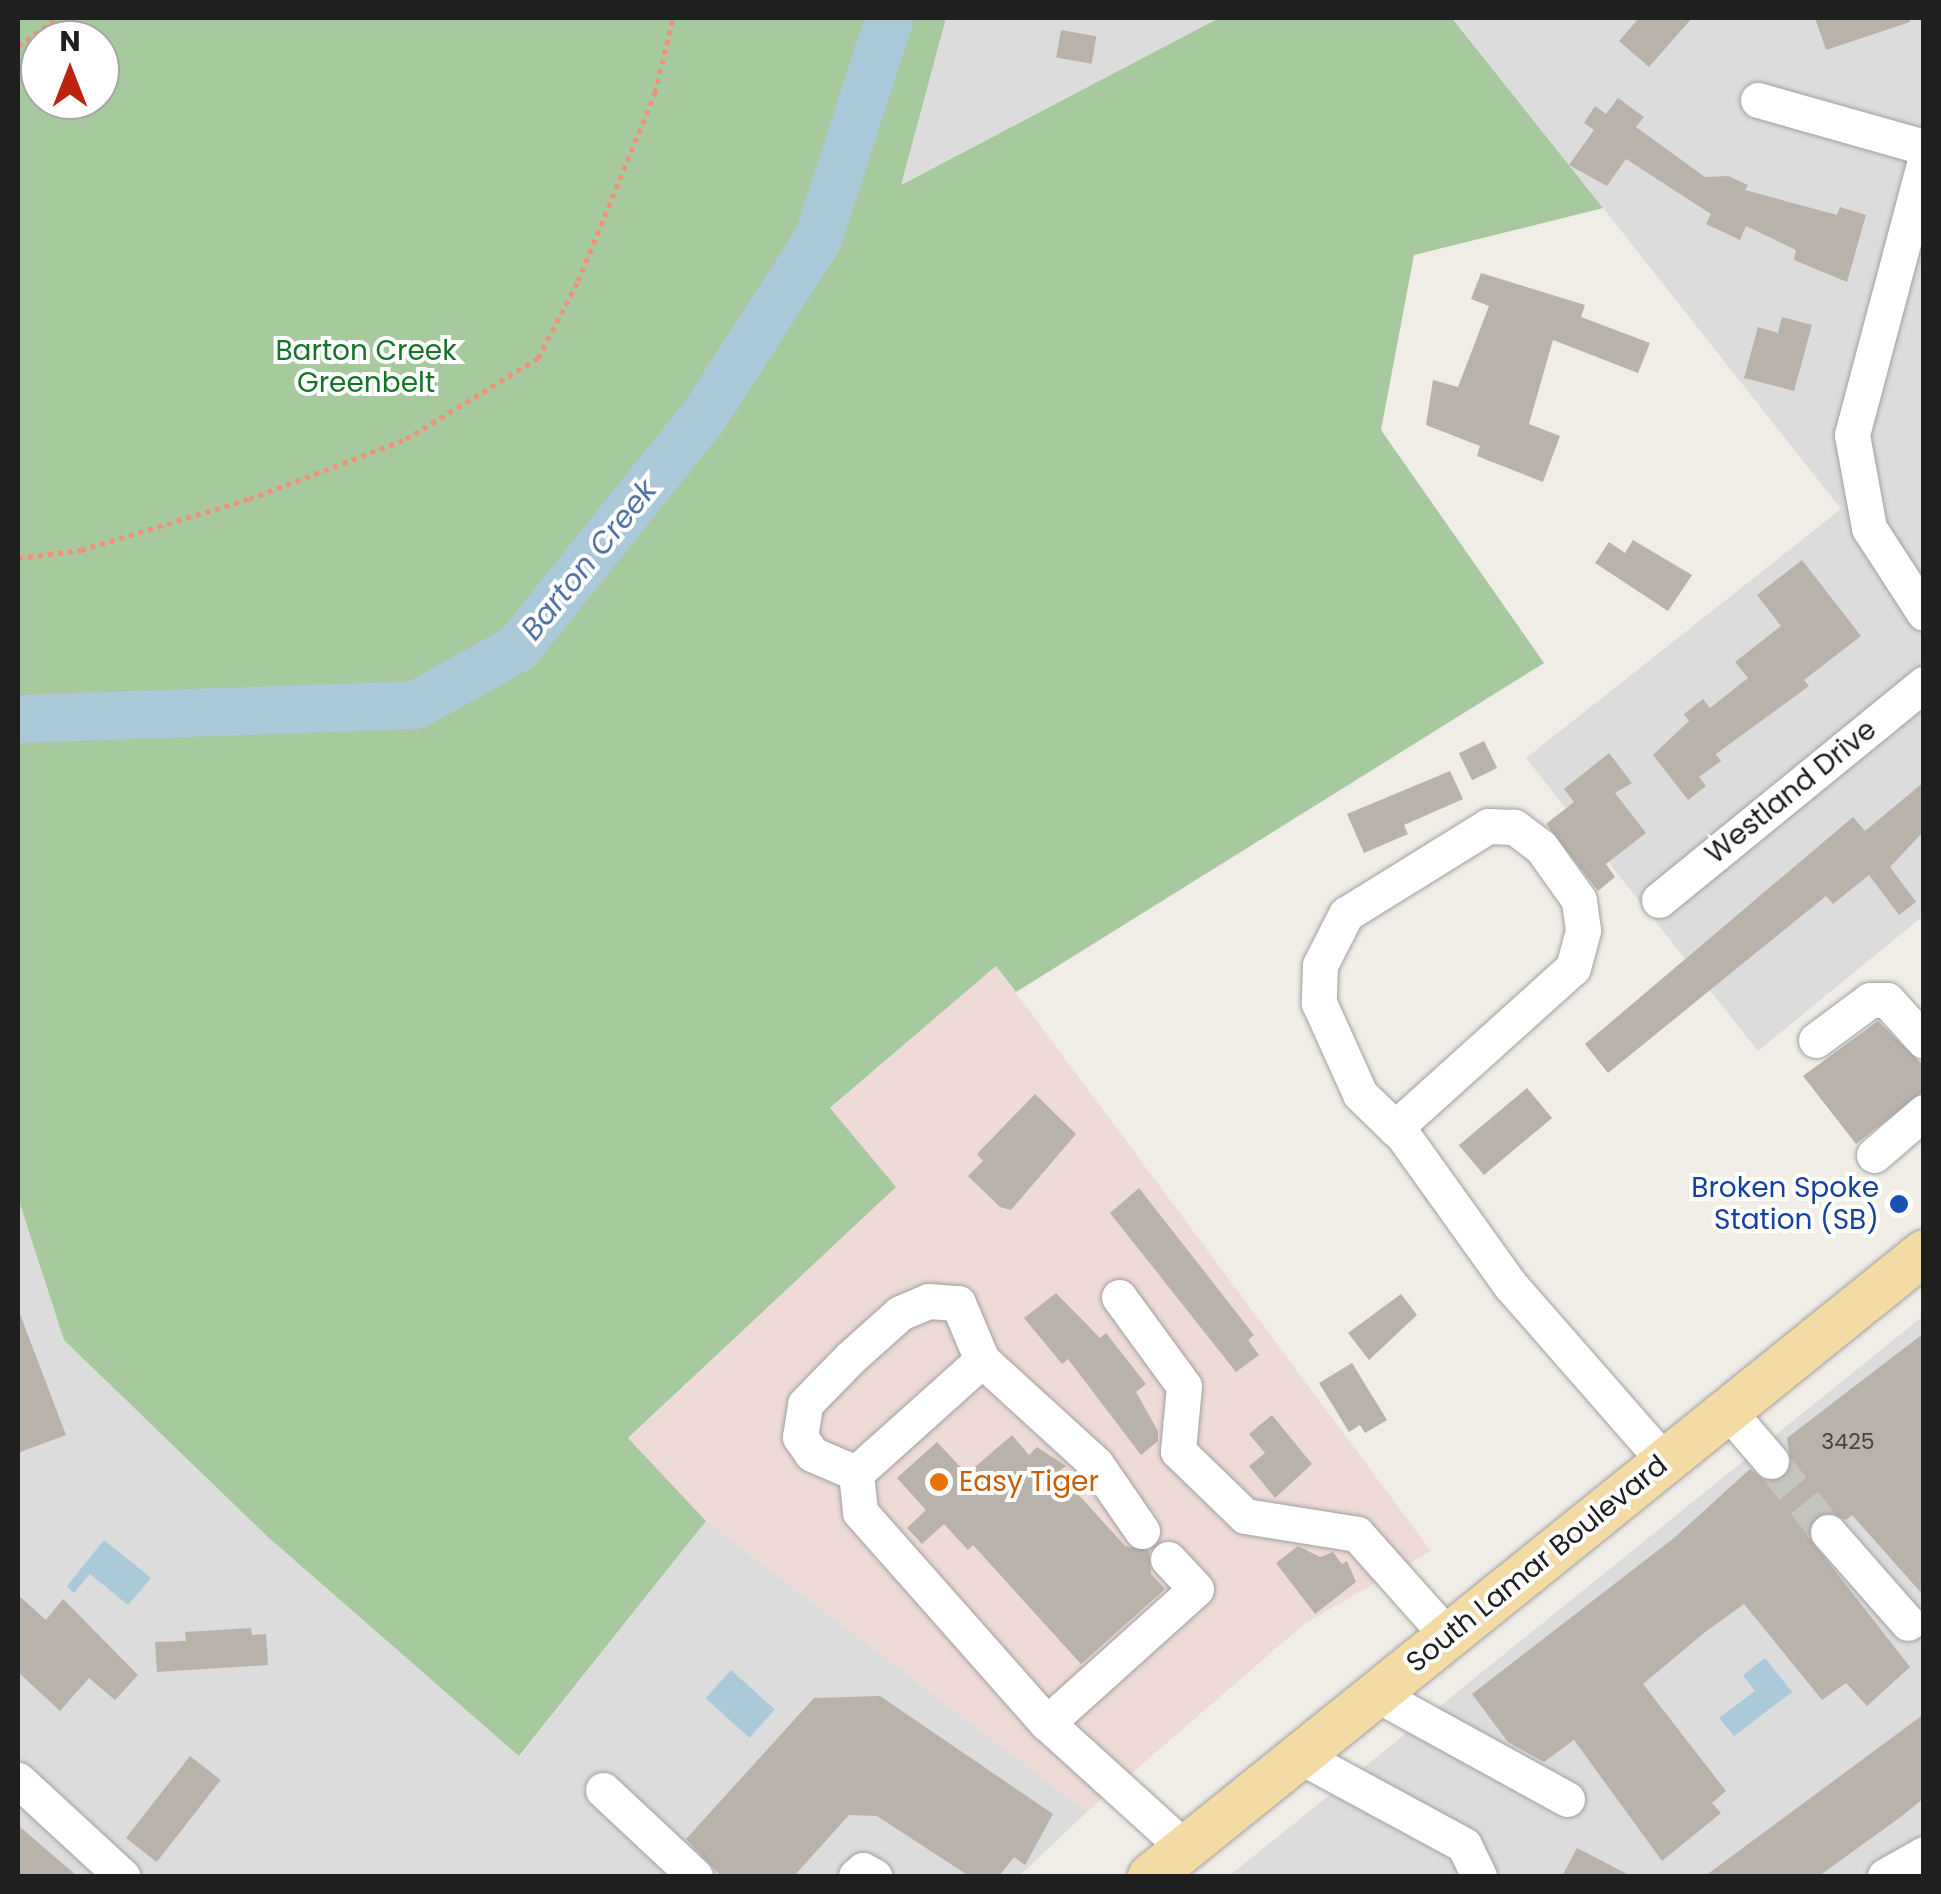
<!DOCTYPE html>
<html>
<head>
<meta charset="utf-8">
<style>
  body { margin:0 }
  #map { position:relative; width:1941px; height:1894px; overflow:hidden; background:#efede6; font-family:Poppins,sans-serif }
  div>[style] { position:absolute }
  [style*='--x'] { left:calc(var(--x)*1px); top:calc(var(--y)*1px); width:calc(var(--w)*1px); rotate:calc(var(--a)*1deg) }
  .residential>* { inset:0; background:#dcdcdc }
  .commercial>* { inset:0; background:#eedad6 }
  .forest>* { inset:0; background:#a6ca9e }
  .water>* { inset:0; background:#aac9d9; transform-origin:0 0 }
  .river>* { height:48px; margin:-24px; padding:0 24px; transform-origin:24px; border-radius:24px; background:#aac9d9 }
  .building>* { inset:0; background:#b8b2ab; transform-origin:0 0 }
  .minor-tunnel>* { height:35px; margin-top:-17.5px; transform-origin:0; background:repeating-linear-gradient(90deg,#c5c4be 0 35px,transparent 0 53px) }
  .path>* { height:5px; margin-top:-2.5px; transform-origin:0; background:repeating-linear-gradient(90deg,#ee9177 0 5px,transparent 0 10px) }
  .roads { filter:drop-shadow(0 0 2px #a0a0a0) drop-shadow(0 0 2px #a0a0a0) }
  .minor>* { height:35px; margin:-17.5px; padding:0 17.5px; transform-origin:17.5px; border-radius:17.5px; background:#fff }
  .major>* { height:45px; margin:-22.5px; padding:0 22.5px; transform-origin:22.5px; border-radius:22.5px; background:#f4dba5 }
  .dots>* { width:28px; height:28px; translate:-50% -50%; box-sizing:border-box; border:5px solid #fff; border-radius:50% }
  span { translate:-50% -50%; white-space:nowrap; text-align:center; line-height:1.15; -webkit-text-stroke:8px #fff; paint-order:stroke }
  .number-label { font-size:22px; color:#454442 }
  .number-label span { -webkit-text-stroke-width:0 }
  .park-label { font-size:28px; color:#157427 }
  .street-label { font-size:28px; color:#1f1f1f }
  .transit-label { font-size:28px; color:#164399 }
  .right { translate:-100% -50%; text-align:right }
  .food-label { font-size:28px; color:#c56008 }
  .left { translate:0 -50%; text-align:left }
  .water-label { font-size:30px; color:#5373a6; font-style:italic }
  .frame { position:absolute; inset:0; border:20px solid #1f1f1f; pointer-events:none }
  .north { position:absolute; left:20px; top:20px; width:100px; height:100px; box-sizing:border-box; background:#fff; border:2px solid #a5a5a5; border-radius:50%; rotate:0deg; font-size:28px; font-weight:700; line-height:40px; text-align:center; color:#1f1f1f }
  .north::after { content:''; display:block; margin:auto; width:35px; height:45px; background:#bc2411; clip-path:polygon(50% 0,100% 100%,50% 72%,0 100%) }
</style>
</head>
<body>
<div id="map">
  <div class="residential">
    <div style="clip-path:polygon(946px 18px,1219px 18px,900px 185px)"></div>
    <div style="clip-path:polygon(1453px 18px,1923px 18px,1923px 916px,1758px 1051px,1526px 758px,1841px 509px)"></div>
    <div style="clip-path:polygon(18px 1198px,64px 1340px,520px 1756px,706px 1521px,1087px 1812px,1019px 1876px,18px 1876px)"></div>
    <div style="clip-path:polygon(1923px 1316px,1923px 1876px,1229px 1876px,1409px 1731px)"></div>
  </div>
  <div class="commercial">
    <div style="clip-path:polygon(996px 966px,1431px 1551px,1304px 1624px,1087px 1812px,706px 1521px,628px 1439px,895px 1187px,830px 1109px)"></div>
  </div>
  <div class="forest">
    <div style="clip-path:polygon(evenodd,18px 18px,946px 18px,901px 185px,1219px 18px,1452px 18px,1603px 208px,1414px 255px,1381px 430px,1544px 663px,1016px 992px,996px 966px,830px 1108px,896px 1187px,628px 1438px,706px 1521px,519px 1756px,268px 1537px,64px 1340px,18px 1198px,18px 18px,40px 40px,100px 40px,100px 100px,40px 100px,40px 40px)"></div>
  </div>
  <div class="water">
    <div style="clip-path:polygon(104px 1540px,151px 1578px,128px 1605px,90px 1574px,74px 1593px,67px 1586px)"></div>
    <div style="clip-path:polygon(1765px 1658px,1792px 1692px,1734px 1736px,1719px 1718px,1755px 1691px,1743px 1675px)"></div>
    <div style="left:731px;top:1670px;width:59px;height:38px;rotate:42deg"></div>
  </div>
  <div class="river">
    <div style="--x:18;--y:719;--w:398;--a:-2"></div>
    <div style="--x:416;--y:705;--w:117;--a:-29.2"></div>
    <div style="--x:518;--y:648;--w:297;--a:-51.3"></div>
    <div style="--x:704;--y:416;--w:211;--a:-57.2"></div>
    <div style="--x:818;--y:239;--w:232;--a:-72"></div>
  </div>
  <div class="building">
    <div style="clip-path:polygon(1639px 18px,1692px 18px,1649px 67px,1619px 41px)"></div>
    <div style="clip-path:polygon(1815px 18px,1910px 18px,1910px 22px,1826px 50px)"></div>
    <div style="left:1061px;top:30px;width:36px;height:28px;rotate:10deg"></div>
    <div style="clip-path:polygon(1618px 98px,1644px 117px,1636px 127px,1705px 177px,1728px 176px,1748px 185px,1745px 190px,1837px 215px,1840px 207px,1866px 215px,1847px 282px,1794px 260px,1796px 250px,1746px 226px,1740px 240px,1706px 224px,1711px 214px,1626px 159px,1607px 186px,1569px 165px,1594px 130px,1584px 123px,1595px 106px,1606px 114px)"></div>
    <div style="clip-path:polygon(1481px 273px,1585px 305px,1581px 317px,1650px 343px,1638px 373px,1553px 340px,1529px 424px,1560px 436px,1543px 482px,1477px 456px,1480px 446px,1426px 425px,1433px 380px,1458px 387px,1489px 306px,1471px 299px)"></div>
    <div style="clip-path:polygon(1782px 317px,1812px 325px,1794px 391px,1744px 378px,1758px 327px,1778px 333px)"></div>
    <div style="clip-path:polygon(1633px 540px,1692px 575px,1668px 611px,1595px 563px,1609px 542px,1625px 553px)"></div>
    <div style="clip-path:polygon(1802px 560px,1861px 636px,1804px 680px,1809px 686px,1716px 754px,1721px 761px,1699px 777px,1706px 786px,1688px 800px,1653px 755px,1689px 721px,1684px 714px,1703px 699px,1710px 708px,1748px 678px,1735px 662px,1781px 626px,1757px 595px)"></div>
    <div style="left:1484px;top:741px;width:30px;height:28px;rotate:64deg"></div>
    <div style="clip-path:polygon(1609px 753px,1632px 783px,1615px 793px,1646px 833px,1606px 864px,1615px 877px,1598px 891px,1546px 824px,1574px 802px,1564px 789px)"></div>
    <div style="clip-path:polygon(1450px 771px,1463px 799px,1404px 825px,1408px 834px,1364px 853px,1347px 814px)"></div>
    <div style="clip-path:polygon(1924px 782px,1924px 831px,1890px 867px,1916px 902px,1899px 915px,1869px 875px,1833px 904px,1826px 896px,1608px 1073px,1585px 1044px,1853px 817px,1865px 831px)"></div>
    <div style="clip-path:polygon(1878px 1021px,1924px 1066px,1924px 1091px,1856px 1144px,1803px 1076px)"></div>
    <div style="left:1527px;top:1088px;width:39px;height:89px;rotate:50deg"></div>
    <div style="clip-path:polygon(1035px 1094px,1076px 1134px,1011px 1210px,1000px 1207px,968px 1176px,983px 1161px,977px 1154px)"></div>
    <div style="clip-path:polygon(1139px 1188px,1254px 1335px,1248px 1340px,1259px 1355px,1236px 1372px,1110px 1213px)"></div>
    <div style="clip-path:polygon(1056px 1293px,1100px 1338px,1106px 1333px,1146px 1384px,1136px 1392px,1158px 1431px,1158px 1441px,1141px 1455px,1068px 1359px,1062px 1364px,1024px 1318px)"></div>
    <div style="clip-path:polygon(1401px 1294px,1417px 1315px,1369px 1360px,1348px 1333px)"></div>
    <div style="clip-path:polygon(18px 1309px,66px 1435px,18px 1453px)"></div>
    <div style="clip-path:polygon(1924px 1333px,1924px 1596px,1852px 1515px,1846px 1520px,1823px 1511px,1813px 1517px,1807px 1535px,1910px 1667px,1867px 1706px,1846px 1683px,1822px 1700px,1744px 1604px,1704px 1633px,1643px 1684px,1726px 1791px,1712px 1803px,1721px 1813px,1662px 1861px,1574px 1740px,1544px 1762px,1508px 1742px,1472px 1694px,1674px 1538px,1750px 1469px,1765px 1481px,1784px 1478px,1791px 1467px,1787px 1438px)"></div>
    <div style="clip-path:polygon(1352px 1363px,1387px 1420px,1365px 1433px,1360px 1425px,1349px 1432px,1319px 1383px)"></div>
    <div style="clip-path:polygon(1272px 1415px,1312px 1464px,1275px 1498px,1249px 1466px,1265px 1453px,1249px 1434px)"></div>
    <div style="clip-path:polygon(1012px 1435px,1029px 1455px,1037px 1447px,1066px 1466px,1058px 1472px,1125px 1546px,1149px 1550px,1151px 1574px,1165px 1589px,1081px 1664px,973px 1545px,968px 1550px,944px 1524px,922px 1544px,907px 1528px,926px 1510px,897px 1478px,937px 1442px,967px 1474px)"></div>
    <div style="clip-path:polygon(1298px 1546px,1320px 1557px,1333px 1552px,1342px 1564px,1347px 1561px,1356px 1582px,1315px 1614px,1276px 1563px)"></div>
    <div style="clip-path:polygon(18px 1595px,46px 1620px,63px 1599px,138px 1675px,115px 1700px,89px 1678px,60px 1711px,18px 1672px)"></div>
    <div style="clip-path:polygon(251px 1628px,252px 1635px,266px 1634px,268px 1665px,157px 1672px,155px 1642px,186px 1641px,185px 1632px)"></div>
    <div style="clip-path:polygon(880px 1696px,1053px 1814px,1025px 1865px,1014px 1857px,999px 1876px,969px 1876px,877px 1816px,849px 1815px,794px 1876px,721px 1876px,686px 1839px,814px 1698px)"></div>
    <div style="clip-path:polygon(1924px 1714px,1924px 1798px,1902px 1816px,1819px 1876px,1705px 1876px)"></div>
    <div style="left:190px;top:1756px;width:39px;height:104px;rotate:38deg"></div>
    <div style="clip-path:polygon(18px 1825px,49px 1852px,77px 1876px,18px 1876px)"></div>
    <div style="clip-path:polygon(1577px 1848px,1631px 1876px,1562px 1876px)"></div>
  </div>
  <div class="minor-tunnel">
    <div style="--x:1771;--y:1461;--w:91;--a:51.2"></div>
  </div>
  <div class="path">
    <div style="--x:18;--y:46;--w:48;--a:-35.7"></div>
    <div style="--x:18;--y:558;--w:64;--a:-7.2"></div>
    <div style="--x:81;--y:550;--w:176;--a:-16.9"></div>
    <div style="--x:249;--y:499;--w:168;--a:-20.9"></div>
    <div style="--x:406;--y:439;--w:155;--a:-31.5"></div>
    <div style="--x:538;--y:358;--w:87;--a:-62.5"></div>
    <div style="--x:578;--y:281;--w:203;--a:-67.7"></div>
    <div style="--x:655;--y:93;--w:77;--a:-76.5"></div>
  </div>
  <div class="roads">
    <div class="minor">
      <div style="--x:1758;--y:100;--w:173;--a:15.8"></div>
      <div style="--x:1924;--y:164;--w:280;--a:104.9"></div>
      <div style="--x:1852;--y:435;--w:95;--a:79.6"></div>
      <div style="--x:1869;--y:528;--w:101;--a:57.1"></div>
      <div style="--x:1659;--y:900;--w:342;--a:-39.2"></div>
      <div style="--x:1816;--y:1040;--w:67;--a:-36.5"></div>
      <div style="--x:1870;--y:1000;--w:17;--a:0"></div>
      <div style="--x:1887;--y:1000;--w:55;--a:47.9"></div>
      <div style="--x:1395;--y:1128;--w:239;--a:-42"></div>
      <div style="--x:1573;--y:968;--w:39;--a:-75"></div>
      <div style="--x:1583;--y:930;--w:30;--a:-98"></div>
      <div style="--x:1579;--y:900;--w:65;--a:-125.6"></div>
      <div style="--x:1541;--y:847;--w:34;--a:-143"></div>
      <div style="--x:1514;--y:827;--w:26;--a:-178"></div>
      <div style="--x:1488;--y:826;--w:167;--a:148.2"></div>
      <div style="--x:1346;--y:914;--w:57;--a:117"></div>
      <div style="--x:1320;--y:965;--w:38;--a:92"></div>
      <div style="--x:1319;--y:1003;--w:100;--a:65.7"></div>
      <div style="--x:1360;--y:1094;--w:49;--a:44.2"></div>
      <div style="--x:1395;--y:1128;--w:9;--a:41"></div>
      <div style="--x:1402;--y:1134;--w:187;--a:54.4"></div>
      <div style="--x:1511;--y:1286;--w:232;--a:48.8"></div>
      <div style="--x:1874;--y:1155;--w:66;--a:-40.7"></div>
      <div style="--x:1119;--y:1297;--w:110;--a:53.9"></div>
      <div style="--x:1184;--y:1386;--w:65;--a:95.3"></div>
      <div style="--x:1178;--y:1451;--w:93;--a:44.1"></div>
      <div style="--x:1245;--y:1516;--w:113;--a:9.1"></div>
      <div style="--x:1357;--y:1534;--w:137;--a:48.3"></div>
      <div style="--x:1728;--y:1411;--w:66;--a:49.3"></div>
      <div style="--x:856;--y:1473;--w:48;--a:-156.6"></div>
      <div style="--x:812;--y:1454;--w:21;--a:-125"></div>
      <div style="--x:800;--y:1437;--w:33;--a:-81"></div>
      <div style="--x:805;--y:1404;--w:66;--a:-45.6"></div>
      <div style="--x:851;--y:1357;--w:66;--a:-41.9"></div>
      <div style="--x:900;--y:1313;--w:30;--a:-23"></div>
      <div style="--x:928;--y:1301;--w:30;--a:4"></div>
      <div style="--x:958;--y:1303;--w:62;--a:67.2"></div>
      <div style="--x:1142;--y:1531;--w:81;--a:-124.5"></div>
      <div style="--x:1096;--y:1464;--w:154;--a:-137.6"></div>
      <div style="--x:982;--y:1360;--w:169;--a:138.1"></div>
      <div style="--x:856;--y:1473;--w:39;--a:84"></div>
      <div style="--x:860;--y:1512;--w:282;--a:48.5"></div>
      <div style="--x:1047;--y:1723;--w:186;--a:42.2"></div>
      <div style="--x:1828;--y:1532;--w:121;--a:48.7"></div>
      <div style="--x:1376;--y:1694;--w:218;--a:28.8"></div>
      <div style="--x:1047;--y:1723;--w:200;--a:-42"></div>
      <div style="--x:1196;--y:1589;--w:41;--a:-133"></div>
      <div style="--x:1300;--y:1756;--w:187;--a:28.5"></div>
      <div style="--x:1464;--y:1845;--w:34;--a:64"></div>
      <div style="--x:18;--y:1780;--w:142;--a:42.7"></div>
      <div style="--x:603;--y:1790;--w:126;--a:43.1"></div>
      <div style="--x:856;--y:1876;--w:9;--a:-41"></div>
      <div style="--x:863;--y:1870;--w:13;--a:29"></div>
      <div style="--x:1885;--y:1876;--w:45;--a:-29.4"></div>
    </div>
    <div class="major">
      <div style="--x:1150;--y:1876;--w:994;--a:-38.88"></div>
    </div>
  </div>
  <div class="dots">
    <div style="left:1899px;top:1204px;background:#1a4fb4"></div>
    <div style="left:939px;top:1482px;background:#e8710a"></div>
  </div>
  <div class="number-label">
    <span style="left:1848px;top:1442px">3425</span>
  </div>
  <div class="park-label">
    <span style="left:366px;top:367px">Barton Creek<br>Greenbelt</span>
  </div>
  <div class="street-label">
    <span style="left:1791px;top:792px;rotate:-39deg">Westland Drive</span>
    <span style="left:1537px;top:1564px;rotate:-39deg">South Lamar Boulevard</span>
  </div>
  <div class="transit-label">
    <span class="right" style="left:1879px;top:1204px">Broken Spoke<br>Station (SB)</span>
  </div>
  <div class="food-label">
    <span class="left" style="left:959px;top:1482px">Easy Tiger</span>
  </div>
  <div class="water-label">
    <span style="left:589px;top:560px;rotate:-51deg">Barton Creek</span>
  </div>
  <div class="frame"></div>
  <div class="north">N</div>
</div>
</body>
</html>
